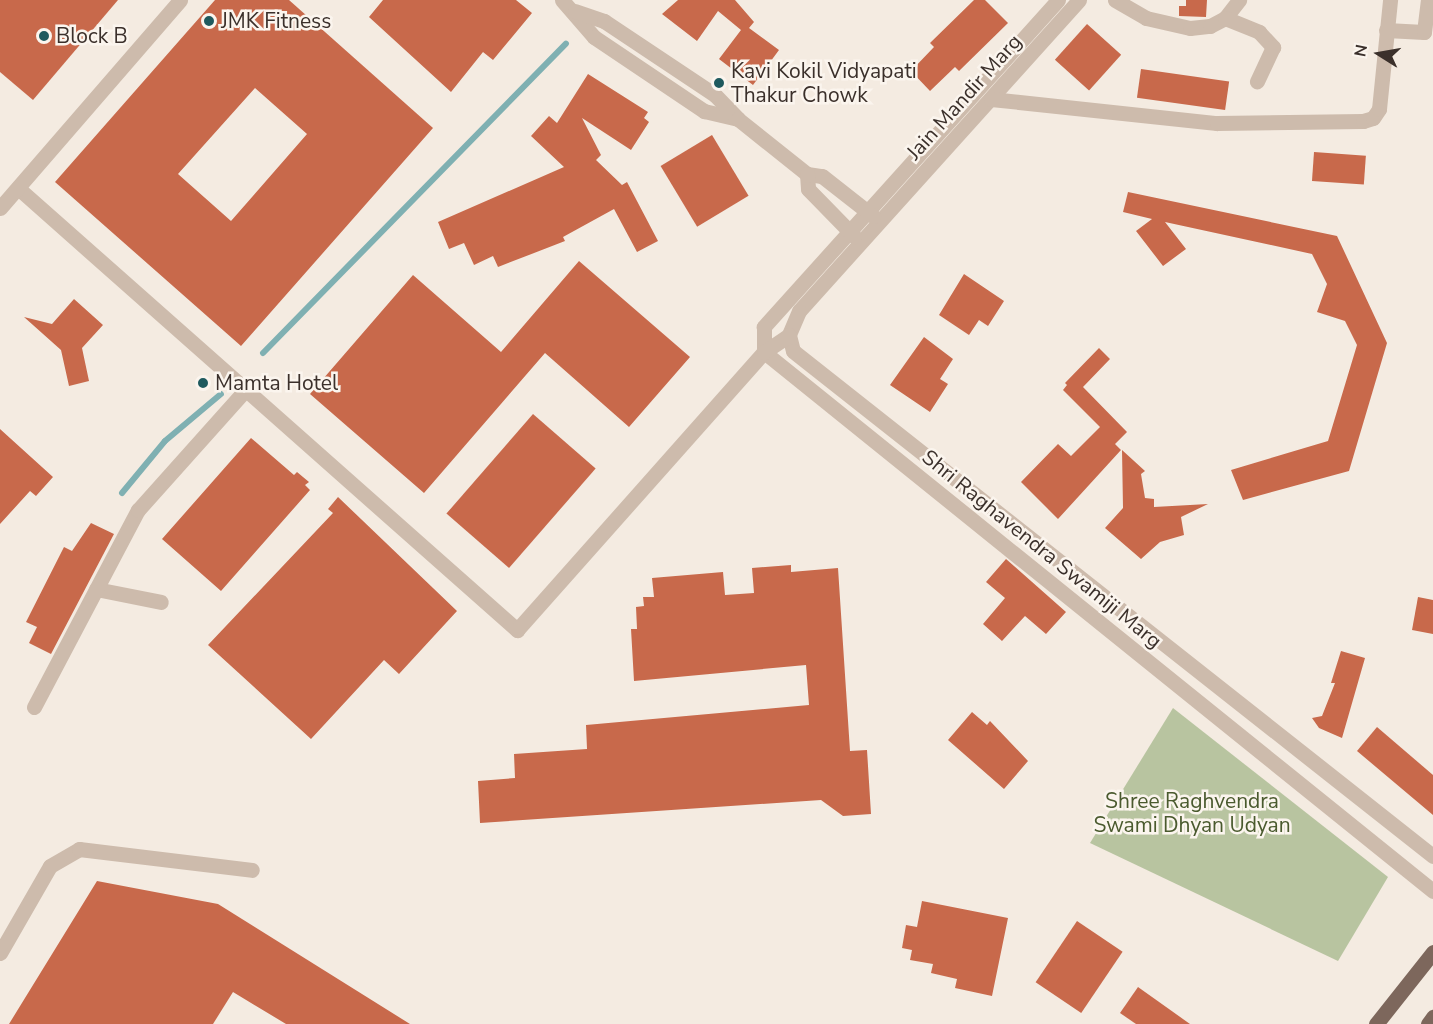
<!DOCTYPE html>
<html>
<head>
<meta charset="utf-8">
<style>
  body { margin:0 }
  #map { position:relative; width:1433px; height:1024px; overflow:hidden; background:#f4ebe1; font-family:"Nunito Sans",sans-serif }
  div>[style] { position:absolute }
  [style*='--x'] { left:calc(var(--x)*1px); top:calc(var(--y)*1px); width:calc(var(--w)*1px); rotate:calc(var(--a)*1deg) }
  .green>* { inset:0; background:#b8c4a0 }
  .stream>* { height:6px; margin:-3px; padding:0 3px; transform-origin:3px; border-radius:3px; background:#7fb0b2 }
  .building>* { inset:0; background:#c8694b; transform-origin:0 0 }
  .minor>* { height:15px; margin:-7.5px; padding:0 7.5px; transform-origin:7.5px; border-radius:7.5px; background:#cdbbac }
  .major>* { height:15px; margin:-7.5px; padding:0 7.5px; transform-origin:7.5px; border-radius:7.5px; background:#7d675c }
  .dots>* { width:16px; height:16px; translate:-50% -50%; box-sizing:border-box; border:3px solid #fbf5ee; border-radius:50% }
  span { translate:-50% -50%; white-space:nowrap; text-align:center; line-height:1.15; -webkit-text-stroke:5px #fbf5ee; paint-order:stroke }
  .poi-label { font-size:21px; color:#3b302b }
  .left { translate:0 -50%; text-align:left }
  .street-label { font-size:21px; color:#3b302b }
  .park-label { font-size:21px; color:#4a5a2e }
  .north { position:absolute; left:1349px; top:24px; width:60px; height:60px; -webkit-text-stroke:4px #fbf5ee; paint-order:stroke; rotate:281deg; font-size:16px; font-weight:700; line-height:24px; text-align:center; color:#3b302b }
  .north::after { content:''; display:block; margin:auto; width:21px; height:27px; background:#3b302b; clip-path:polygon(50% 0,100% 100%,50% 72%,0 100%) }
</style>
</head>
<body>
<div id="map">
  <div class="green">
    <div style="clip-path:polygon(1173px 708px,1388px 877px,1338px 961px,1090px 843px)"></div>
  </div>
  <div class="stream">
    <div style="--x:263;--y:353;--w:433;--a:-45.6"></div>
    <div style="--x:122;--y:493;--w:67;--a:-50.4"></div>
    <div style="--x:165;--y:441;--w:73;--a:-40"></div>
  </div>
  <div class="building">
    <div style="clip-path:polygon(0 0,118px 0,33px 100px,0 72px)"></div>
    <div style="clip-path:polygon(evenodd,215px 0,289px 0,433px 128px,241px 346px,55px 182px,215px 0,255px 88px,307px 134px,231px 221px,178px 174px,255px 88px)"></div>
    <div style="clip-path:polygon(383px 0,516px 0,532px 13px,493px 60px,483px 52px,451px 92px,369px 17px)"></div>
    <div style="clip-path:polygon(678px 0,735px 0,754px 22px,749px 28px,779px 50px,753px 85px,719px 59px,741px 30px,718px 11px,697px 41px,662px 14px)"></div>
    <div style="clip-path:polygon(974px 0,985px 0,1008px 23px,959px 71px,955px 67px,930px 91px,911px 71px,934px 47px,930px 43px)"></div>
    <div style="clip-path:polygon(1186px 0,1207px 0,1206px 17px,1179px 16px,1179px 6px,1186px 6px)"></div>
    <div style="left:1087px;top:24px;width:46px;height:48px;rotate:42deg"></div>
    <div style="left:1141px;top:69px;width:89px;height:29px;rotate:8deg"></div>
    <div style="clip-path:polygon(588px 74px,648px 112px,644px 118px,649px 122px,631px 150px,582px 118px,601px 155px,596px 160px,622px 185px,627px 182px,658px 241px,637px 252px,614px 209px,563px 237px,565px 241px,498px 267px,493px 256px,474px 265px,464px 243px,449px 249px,438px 222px,564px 167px,531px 136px,549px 116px,557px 123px)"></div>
    <div style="left:712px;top:135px;width:71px;height:60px;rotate:59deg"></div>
    <div style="left:1314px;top:152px;width:52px;height:29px;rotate:4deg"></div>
    <div style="clip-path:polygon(1128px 192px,1337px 236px,1387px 343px,1349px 471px,1243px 500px,1231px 470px,1328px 441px,1357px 345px,1345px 321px,1317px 312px,1327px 284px,1312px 254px,1165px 222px,1186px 249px,1163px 266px,1136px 231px,1152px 219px,1123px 212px)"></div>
    <div style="clip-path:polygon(579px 261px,690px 357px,629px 427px,545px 353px,424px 493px,310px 394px,413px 275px,501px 352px)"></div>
    <div style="clip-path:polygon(964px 274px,1004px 301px,988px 326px,979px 320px,969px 335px,939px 315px)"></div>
    <div style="clip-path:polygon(74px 299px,103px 325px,82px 348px,89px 381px,69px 386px,61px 350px,24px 317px,52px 324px)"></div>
    <div style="clip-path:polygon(924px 337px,953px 359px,940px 379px,948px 384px,930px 412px,890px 385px)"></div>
    <div style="clip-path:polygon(1099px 348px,1110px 359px,1083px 387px,1127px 432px,1115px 444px,1121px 450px,1058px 519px,1021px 482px,1058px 444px,1071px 456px,1100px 427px,1063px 390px,1067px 385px,1065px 383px)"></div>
    <div style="left:533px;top:414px;width:83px;height:132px;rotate:41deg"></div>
    <div style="clip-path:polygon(0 429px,53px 477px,36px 496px,30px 491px,0 524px)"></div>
    <div style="clip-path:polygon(251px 438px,294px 475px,297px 472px,309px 482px,305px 485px,310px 490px,221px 591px,162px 539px)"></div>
    <div style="clip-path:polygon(1122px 450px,1145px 471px,1141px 474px,1145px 498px,1154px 499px,1154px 507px,1208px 504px,1181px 517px,1184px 535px,1160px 542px,1141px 559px,1105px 528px,1123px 508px)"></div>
    <div style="clip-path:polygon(338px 497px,457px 611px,399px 674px,384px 660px,311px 739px,208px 645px,333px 513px,328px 509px)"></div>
    <div style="clip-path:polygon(91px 523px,114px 534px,51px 654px,29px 643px,37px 627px,26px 622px,64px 547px,72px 551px)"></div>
    <div style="clip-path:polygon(1006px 559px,1066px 612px,1046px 634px,1025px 616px,1002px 641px,983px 624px,1005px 598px,986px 582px)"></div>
    <div style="clip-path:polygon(791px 565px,791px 572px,838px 568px,850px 751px,867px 750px,871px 814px,843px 816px,821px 800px,480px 823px,478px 781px,515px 778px,514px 754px,587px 749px,586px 725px,809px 705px,806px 665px,634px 681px,631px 629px,637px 629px,636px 607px,644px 606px,643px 597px,654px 597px,652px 578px,723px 572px,725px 595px,754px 593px,752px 568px)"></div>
    <div style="clip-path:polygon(1418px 597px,1433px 600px,1433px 634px,1412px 630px)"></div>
    <div style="clip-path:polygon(1341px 651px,1365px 658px,1342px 738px,1319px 728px,1312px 718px,1322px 716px,1335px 683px,1331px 683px)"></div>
    <div style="clip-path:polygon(972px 712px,987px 725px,990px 721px,1028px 761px,1004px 789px,948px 740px)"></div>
    <div style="clip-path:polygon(1377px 727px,1433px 775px,1433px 815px,1357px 751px)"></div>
    <div style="clip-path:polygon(97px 881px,218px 904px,410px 1024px,286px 1024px,233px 992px,213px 1024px,9px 1024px)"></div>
    <div style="clip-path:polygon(922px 901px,1008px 918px,992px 996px,955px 988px,957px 979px,931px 973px,933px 964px,910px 960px,912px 950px,902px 948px,906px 925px,917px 927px)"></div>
    <div style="left:1077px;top:921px;width:55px;height:74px;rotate:34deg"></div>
    <div style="clip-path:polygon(1138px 987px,1190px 1024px,1136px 1024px,1120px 1013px)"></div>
  </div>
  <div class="minor">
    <div style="--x:562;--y:0;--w:49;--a:49.1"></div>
    <div style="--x:594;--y:37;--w:133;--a:33.9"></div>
    <div style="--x:704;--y:111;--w:35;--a:13"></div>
    <div style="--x:1058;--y:0;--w:440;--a:132"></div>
    <div style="--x:764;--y:327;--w:25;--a:90"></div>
    <div style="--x:764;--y:352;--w:859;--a:38.86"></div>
    <div style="--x:1079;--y:0;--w:418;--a:132"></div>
    <div style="--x:799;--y:311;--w:26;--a:113"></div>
    <div style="--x:789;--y:335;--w:16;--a:76"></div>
    <div style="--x:793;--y:351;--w:815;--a:38.28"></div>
    <div style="--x:1115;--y:0;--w:36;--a:30"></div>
    <div style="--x:1146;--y:18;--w:45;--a:12.8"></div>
    <div style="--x:1190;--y:28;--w:20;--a:-6"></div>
    <div style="--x:1210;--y:26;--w:17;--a:-28"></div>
    <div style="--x:1225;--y:18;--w:23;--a:-52"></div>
    <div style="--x:575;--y:11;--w:31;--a:19"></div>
    <div style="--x:604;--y:21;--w:133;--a:33.7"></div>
    <div style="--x:715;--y:95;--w:33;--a:46"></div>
    <div style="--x:738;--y:119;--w:88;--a:38.6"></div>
    <div style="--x:807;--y:174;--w:15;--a:8"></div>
    <div style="--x:822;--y:176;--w:65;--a:38.1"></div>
    <div style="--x:1225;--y:18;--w:37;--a:22"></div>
    <div style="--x:1259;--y:32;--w:21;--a:47"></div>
    <div style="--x:1273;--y:47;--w:38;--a:115"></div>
    <div style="--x:1386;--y:30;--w:38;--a:3"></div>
    <div style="--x:1424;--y:32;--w:32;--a:-83"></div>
    <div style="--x:991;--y:99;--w:227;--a:6.1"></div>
    <div style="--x:1217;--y:123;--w:146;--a:-0.8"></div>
    <div style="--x:1363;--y:121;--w:10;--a:-17"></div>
    <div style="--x:1373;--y:118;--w:11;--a:-56"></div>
    <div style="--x:1379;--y:109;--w:110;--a:-84.2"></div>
    <div style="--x:807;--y:174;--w:15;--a:86"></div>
    <div style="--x:808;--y:189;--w:66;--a:45.6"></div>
    <div style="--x:18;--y:188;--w:667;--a:41.53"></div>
    <div style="--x:517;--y:630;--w:372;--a:-48.4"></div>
    <div style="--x:764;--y:352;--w:30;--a:-34"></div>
    <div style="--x:0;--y:208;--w:275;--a:-49.1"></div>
    <div style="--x:96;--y:589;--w:66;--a:11.3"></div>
    <div style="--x:34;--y:707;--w:223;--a:-62.2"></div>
    <div style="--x:138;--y:510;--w:164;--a:-48.2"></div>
    <div style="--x:0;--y:953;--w:100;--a:-60.1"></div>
    <div style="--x:50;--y:866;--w:34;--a:-30"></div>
    <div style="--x:79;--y:849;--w:174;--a:6.9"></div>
  </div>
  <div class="major">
    <div style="--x:1376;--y:1024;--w:92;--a:-51.6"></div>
    <div style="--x:1428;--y:1024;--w:9;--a:-54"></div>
  </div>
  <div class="dots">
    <div style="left:209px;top:21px;background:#1f5a5e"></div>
    <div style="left:44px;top:36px;background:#1f5a5e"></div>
    <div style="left:719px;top:83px;background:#1f5a5e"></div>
    <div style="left:203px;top:383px;background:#1f5a5e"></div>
  </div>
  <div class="poi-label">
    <span class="left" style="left:221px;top:21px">JMK Fitness</span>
    <span class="left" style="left:56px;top:36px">Block B</span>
    <span class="left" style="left:731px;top:83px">Kavi Kokil Vidyapati<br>Thakur Chowk</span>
    <span class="left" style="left:215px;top:383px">Mamta Hotel</span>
  </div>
  <div class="street-label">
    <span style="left:964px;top:97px;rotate:-48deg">Jain Mandir Marg</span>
    <span style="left:1042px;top:549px;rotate:39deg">Shri Raghavendra Swamiji Marg</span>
  </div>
  <div class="park-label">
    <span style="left:1192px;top:813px">Shree Raghvendra<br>Swami Dhyan Udyan</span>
  </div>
  <div class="north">N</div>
</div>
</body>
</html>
